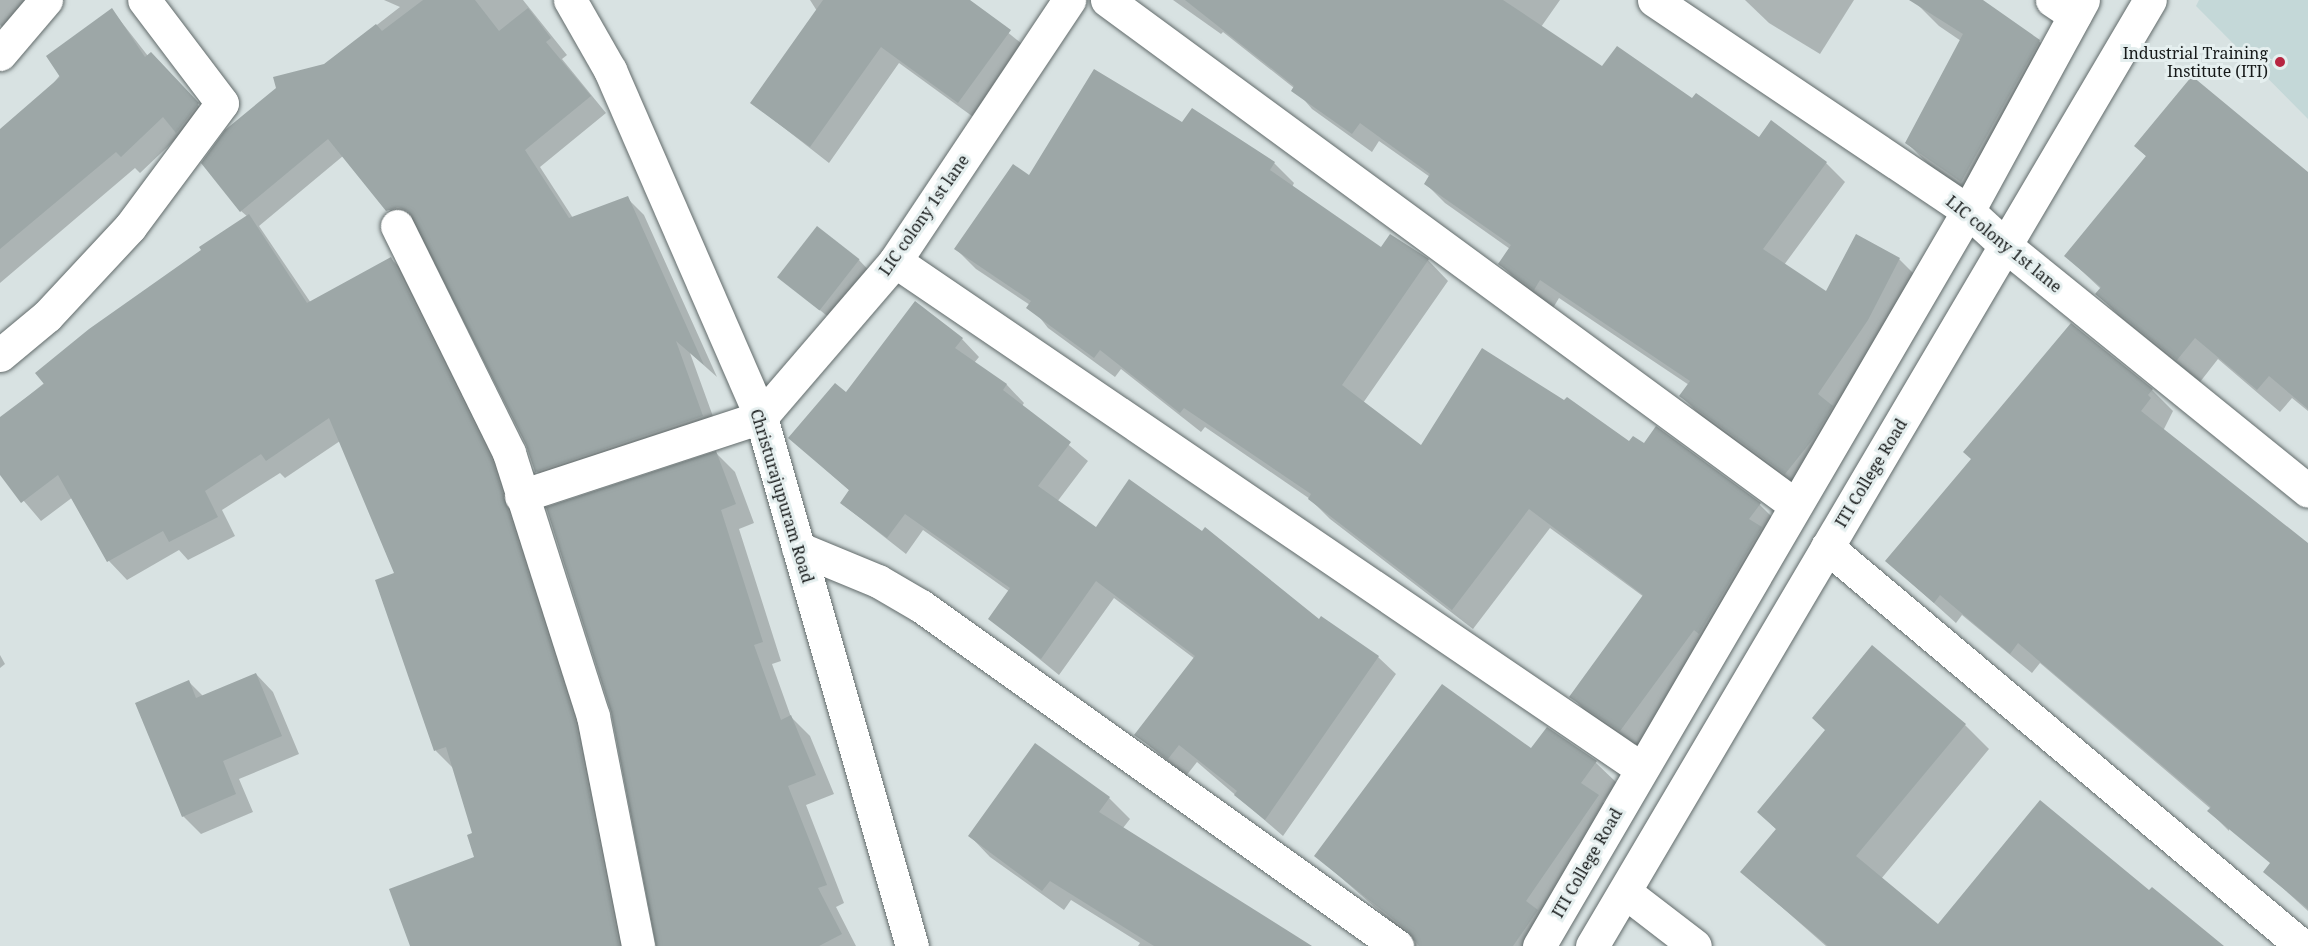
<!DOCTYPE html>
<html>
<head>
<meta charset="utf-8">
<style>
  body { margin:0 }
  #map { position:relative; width:2308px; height:946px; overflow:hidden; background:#d8e2e2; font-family:"Noto Serif",serif }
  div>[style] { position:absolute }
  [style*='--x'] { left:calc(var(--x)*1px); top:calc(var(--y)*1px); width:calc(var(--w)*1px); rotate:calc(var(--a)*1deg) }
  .built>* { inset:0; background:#c4d8d8 }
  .shadow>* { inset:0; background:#0003 }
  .building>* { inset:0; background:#9da7a7; transform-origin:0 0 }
  .roads { filter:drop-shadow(0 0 2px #626b6b) drop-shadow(0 0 2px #626b6b) }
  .minor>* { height:33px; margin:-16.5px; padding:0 16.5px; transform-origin:16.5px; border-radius:16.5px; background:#fff }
  .dots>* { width:16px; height:16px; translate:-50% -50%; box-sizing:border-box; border:3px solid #e5efef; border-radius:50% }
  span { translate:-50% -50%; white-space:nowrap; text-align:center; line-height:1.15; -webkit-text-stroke:6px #e5efef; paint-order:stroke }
  .poi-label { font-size:16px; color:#161919 }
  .right { translate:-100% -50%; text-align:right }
  .street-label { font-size:16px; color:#161919 }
</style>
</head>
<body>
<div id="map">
  <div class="built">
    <div style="clip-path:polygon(2199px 0,2308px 0,2308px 119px,2196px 6px)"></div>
  </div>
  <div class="shadow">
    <div style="clip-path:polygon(0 0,54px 0,12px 37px,0 25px)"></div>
    <div style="clip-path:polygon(384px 0,523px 0,567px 55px,562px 59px,606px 113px,540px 167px,573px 218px,627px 198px,644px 215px,717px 377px,690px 353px,719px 433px,553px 488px,536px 471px,527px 444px,417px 223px,404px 227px,343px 156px,259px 226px,311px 303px,391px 259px,410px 277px,510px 480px,593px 741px,633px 946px,411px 946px,476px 858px,474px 834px,454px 769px,436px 751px,376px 581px,396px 574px,340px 441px,285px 478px,280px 473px,222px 510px,235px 536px,188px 560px,179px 550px,127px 580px,109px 561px,73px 497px,41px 521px,0 473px,0 419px,248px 217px,241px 211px,324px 66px,400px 7px)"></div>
    <div style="clip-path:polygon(810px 0,968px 0,1027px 48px,976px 119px,899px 63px,829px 163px,752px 103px,817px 11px)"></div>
    <div style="clip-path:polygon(1173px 0,1560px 0,1541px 27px,1603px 68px,1693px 101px,1759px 139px,1771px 122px,1826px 163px,1845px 182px,1784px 265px,1826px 293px,1857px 236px,1899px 259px,1918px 278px,1804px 492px,1700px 415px,1681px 396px,1689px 385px,1559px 298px,1553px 308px,1519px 283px,1500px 264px,1510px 249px,1445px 203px,1426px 184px,1430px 177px,1379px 141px,1372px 152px,1312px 109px,1294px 88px,1223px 32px,1221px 34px)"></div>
    <div style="clip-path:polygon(1745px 0,1854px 0,1820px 54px,1769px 23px)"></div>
    <div style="clip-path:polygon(1980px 0,2039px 41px,2064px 66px,1986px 205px,1932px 168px,1907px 143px,1961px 41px,1939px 26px,1914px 1px)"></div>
    <div style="clip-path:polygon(112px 10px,148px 56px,215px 122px,180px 135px,140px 173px,135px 168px,0 283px,0 150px)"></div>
    <div style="clip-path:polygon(1182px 125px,1274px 163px,1294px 183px,1292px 187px,1381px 249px,1428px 260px,1448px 281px,1363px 403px,1421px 447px,1644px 445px,1657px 429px,1760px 505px,1780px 525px,1640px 750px,1591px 717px,1571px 696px,1644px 597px,1550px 528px,1473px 629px,1330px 519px,1310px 499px,1205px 427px,1201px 432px,1121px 369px,1115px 377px,1048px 328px,1030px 305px,976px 269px,956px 249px,1029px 177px)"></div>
    <div style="clip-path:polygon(2136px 146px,2308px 175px,2308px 411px,2292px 398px,2280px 412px,2218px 359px,2200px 382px,2119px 316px,2097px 294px,2101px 289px,2066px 256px,2147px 157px)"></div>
    <div style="clip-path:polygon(859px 260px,876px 278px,841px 327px,781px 279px)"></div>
    <div style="clip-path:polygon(962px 339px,979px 357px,974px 363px,1007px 385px,1024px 403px,1022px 406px,1088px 461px,1057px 502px,1096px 529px,1319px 621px,1322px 618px,1378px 657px,1396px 674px,1283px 836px,1197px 762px,1186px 776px,1136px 735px,1195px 659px,1114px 598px,1059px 675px,990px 619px,1010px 592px,923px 530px,906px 554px,841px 503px,850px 491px,790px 438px,846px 394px)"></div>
    <div style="clip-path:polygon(2152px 390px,2173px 411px,2163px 431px,2308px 547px,2308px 911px,2265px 872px,2276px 867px,2229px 828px,2229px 831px,2209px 811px,2211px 809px,2040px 663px,2032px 673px,1962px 615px,1956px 623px,1887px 561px)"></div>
    <div style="clip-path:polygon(716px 453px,735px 472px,754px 523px,739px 529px,781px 661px,772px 664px,791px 717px,810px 736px,834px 794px,806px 805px,844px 903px,836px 907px,856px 946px,657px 946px)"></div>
    <div style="clip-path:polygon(0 655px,5px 664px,0 668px)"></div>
    <div style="clip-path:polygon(256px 674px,273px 692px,299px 754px,239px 779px,253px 812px,201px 834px,183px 816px,189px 682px,203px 696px)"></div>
    <div style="clip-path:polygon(1965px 725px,1989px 749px,1881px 879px,1938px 926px,2149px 892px,2219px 946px,1826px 946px,1742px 872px,1777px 830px,1759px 812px)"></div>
    <div style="clip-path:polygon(1547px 729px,1596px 763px,1617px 783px,1603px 802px,1618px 817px,1548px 946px,1415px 946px,1415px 942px,1316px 856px,1531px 750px)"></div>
    <div style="clip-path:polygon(1036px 745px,1109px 798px,1130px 819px,1123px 828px,1300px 946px,1138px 946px,1140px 943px,1071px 900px,1064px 910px,990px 857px,970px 836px)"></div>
  </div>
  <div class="building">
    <div style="clip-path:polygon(423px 0,475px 0,499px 31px,528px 8px,551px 38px,546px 42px,591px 96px,525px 150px,569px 218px,628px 196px,704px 365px,676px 341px,703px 416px,535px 472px,526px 445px,408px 211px,398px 207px,386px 211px,328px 139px,240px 212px,201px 163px,225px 130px,276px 88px,273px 77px,324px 64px,376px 24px,382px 31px)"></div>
    <div style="clip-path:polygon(823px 0,970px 0,1011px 30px,958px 103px,881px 47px,810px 147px,750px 103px)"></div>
    <div style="clip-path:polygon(1185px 0,1503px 0,1602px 66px,1617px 46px,1692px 98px,1696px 93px,1759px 137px,1771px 120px,1827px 162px,1763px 249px,1826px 291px,1856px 234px,1900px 258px,1868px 320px,1818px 394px,1833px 406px,1813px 439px,1785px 474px,1679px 396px,1690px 381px,1540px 280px,1534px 290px,1498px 264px,1511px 245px,1424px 184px,1430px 174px,1360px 123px,1352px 134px,1291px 91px,1294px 86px)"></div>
    <div style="clip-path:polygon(1909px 0,1983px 0,2040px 40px,1961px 182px,1905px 143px,1963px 34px)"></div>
    <div style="clip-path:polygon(112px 8px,145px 57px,151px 52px,199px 103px,176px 133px,163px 117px,121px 157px,116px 152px,0 249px,0 129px,60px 77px,46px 56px)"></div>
    <div style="clip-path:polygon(1094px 69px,1182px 122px,1192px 108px,1275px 162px,1270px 170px,1381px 247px,1390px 234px,1429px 259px,1342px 385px,1421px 445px,1482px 348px,1564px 400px,1567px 397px,1629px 441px,1633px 436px,1644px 443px,1656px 426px,1761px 503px,1749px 519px,1762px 527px,1699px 634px,1694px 630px,1620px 731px,1569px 697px,1643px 595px,1529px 509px,1452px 610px,1308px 499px,1311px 494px,1184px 408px,1180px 413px,1100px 350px,1094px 358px,1026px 308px,1031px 301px,954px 249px,1013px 164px,1029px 175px)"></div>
    <div style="clip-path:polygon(2192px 76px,2308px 172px,2308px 409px,2269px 376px,2257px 390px,2195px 338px,2177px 360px,2095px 294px,2101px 287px,2064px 256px,2146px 156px,2134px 146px)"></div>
    <div style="clip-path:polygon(249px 214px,307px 303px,391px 257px,492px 460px,575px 721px,619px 946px,410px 946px,389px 889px,474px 857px,467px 835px,472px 833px,446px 747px,434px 751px,375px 580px,394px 573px,329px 418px,266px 461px,261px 454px,205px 491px,218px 517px,169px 542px,163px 531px,107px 562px,58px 475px,21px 503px,0 475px,0 417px,44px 384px,35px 373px,89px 329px,201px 250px,199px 247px)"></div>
    <div style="left:817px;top:226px;width:54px;height:65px;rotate:38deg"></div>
    <div style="clip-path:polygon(915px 301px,963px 338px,955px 348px,1007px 384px,1003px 390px,1071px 442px,1038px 486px,1096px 527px,1129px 479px,1202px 531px,1205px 527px,1319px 619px,1321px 616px,1379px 656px,1265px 820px,1234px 795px,1237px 791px,1179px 745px,1168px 759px,1134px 735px,1195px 656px,1096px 581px,1041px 659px,988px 619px,1010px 588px,905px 514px,887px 538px,840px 503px,849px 490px,788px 438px,835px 383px,846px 392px)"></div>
    <div style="clip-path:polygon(2071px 323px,2153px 389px,2148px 395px,2151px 398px,2141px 411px,2308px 543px,2308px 909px,2263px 872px,2270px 863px,2207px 811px,2211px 807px,2018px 643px,2010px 654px,1940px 595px,1934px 603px,1885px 561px,1971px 459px,1963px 452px)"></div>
    <div style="clip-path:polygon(716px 451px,736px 504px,721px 510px,763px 642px,754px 645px,781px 720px,791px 715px,816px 775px,788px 786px,827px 885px,818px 888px,842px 934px,819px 946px,656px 946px,611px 712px,546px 507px)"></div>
    <div style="clip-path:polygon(1872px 645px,1966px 724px,1856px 856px,1938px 924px,2040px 800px,2149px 890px,2152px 887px,2224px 946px,1828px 946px,1740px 872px,1776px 829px,1757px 812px,1825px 730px,1812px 718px)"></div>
    <div style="clip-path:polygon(256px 673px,282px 736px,223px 761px,236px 794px,182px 817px,135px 703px,189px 680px,196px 698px)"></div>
    <div style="clip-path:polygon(1442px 684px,1531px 748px,1547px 727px,1597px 761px,1581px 783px,1599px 795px,1526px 901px,1538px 910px,1513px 946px,1419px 946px,1408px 931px,1314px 856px)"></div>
    <div style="clip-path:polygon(1035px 743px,1110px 797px,1099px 812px,1312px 946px,1154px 946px,1050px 881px,1042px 891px,968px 836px)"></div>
  </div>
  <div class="roads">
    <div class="minor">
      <div style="--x:570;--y:0;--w:81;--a:60.3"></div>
      <div style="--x:610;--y:70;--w:378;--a:66.5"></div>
      <div style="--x:761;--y:417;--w:550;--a:74.07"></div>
      <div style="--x:1107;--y:0;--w:853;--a:36.28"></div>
      <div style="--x:1654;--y:0;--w:378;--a:33.9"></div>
      <div style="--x:1968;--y:211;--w:53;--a:42.7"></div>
      <div style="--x:2007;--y:247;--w:387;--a:39"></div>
      <div style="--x:2052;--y:0;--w:27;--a:34"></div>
      <div style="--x:0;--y:54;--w:71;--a:-49.6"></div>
      <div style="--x:397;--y:226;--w:253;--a:63.7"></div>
      <div style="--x:509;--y:453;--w:276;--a:72.3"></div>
      <div style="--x:593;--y:716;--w:234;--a:78.9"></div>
      <div style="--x:895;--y:261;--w:903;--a:34.22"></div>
      <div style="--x:0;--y:355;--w:61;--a:-39.7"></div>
      <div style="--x:47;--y:316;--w:122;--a:-47"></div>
      <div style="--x:130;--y:227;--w:154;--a:-53.4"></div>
      <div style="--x:222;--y:103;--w:129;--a:-127.1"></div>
      <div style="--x:521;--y:496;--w:253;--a:-18.2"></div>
      <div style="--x:761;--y:417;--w:206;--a:-49.3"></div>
      <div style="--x:895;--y:261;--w:314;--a:-56.3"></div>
      <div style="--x:1827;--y:547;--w:620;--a:40.03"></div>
      <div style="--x:798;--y:548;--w:87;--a:22.4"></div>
      <div style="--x:878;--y:581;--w:50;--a:30.2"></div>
      <div style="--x:921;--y:606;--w:585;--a:35.54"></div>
      <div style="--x:1625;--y:892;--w:88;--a:37.6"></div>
      <div style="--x:1539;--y:946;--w:851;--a:-59.73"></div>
      <div style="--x:1968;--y:211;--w:240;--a:-61.4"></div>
      <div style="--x:1592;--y:946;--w:1098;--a:-59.47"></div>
    </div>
  </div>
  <div class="dots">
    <div style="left:2280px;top:62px;background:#b72541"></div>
  </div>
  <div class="poi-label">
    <span class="right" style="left:2268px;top:62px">Industrial Training<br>Institute (ITI)</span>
  </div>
  <div class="street-label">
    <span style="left:924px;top:215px;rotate:-55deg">LIC colony 1st lane</span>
    <span style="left:2004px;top:244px;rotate:39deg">LIC colony 1st lane</span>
    <span style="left:1871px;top:473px;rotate:-59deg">ITI College Road</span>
    <span style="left:782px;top:496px;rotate:73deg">Christurajupuram Road</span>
    <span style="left:1587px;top:863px;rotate:-60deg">ITI College Road</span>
  </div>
</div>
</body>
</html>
